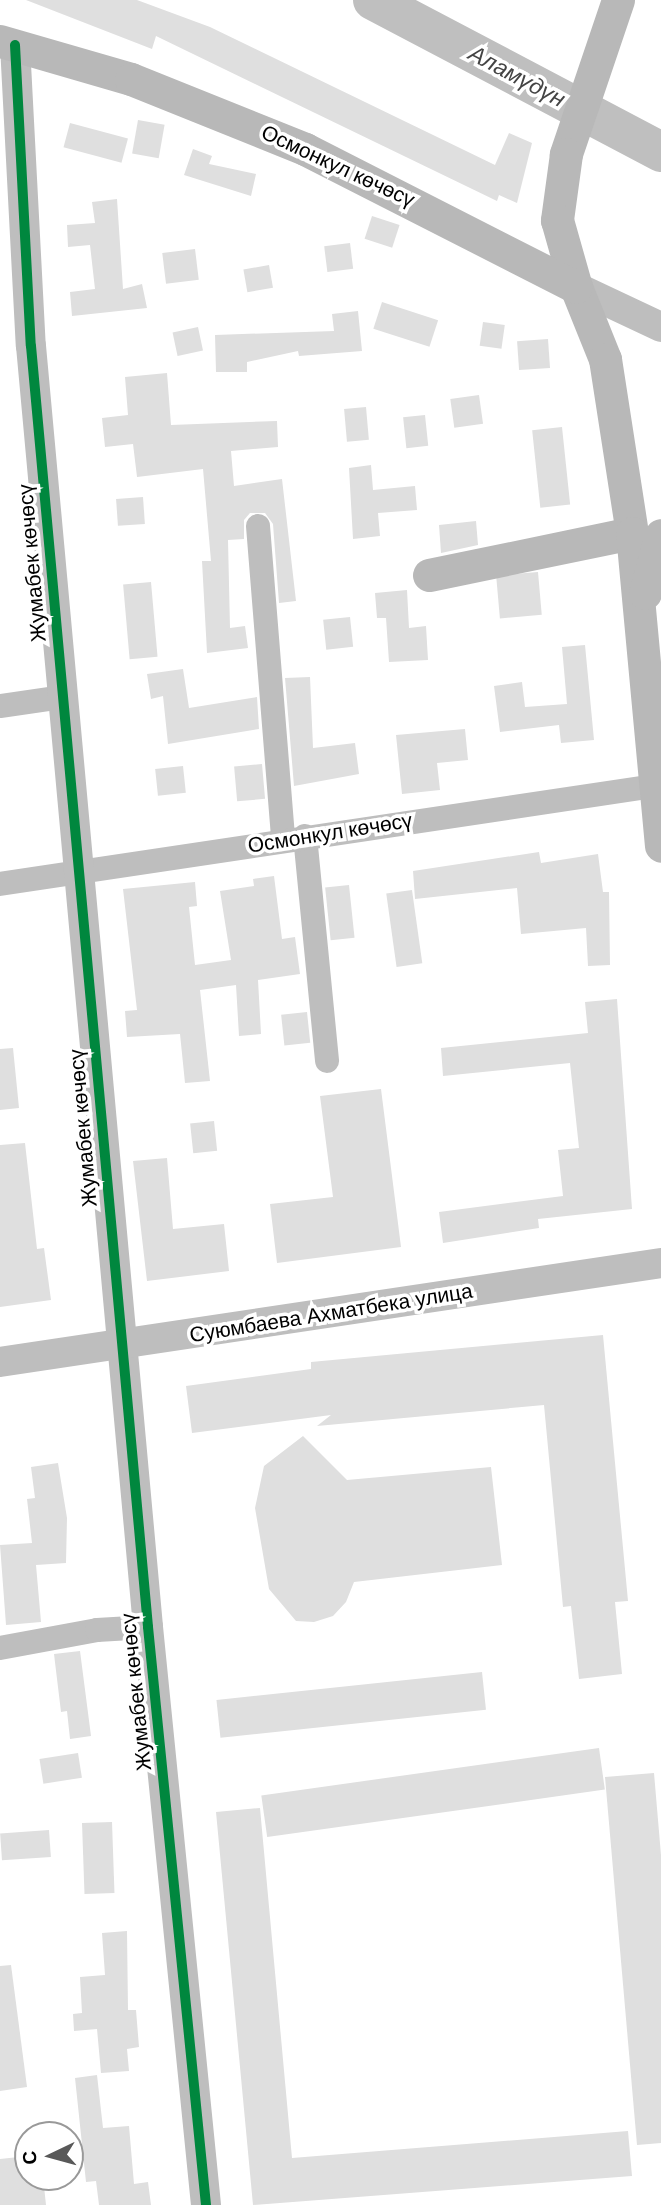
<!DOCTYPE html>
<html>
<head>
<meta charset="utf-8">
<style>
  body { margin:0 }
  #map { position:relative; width:661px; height:2205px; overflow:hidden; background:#fff; font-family:"DM Sans",sans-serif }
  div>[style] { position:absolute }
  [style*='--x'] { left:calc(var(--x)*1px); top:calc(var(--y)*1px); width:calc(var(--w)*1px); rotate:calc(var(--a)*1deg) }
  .river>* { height:40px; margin:-20px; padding:0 20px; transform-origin:20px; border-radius:20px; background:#bfbfbf }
  .building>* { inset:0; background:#dfdfdf; transform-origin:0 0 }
  .minor>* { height:24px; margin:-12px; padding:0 12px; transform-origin:12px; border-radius:12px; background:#bebebe }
  .tertiary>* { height:30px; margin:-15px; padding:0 15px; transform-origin:15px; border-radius:15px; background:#bebebe }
  .secondary>* { height:33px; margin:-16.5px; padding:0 16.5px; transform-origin:16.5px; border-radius:16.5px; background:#b8b8b8 }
  .cycleway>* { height:10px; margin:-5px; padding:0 5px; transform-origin:5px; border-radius:5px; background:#00873e }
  span { translate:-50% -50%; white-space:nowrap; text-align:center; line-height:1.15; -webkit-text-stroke:7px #fff; paint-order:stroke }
  .street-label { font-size:21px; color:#000 }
  .water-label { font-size:23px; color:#444; font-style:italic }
  .north { position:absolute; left:14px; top:2121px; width:70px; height:70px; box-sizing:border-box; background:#fff; border:2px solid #999; border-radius:50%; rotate:265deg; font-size:19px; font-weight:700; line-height:28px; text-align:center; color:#000 }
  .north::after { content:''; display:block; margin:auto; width:24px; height:32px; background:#595959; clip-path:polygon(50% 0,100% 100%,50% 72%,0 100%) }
</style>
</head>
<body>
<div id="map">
  <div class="river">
    <div style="--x:373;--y:0;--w:326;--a:27.8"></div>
  </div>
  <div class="building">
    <div style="clip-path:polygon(26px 0,137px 0,210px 27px,495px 165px,509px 133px,532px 143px,517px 203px,499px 195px,497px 201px,156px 36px,152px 49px)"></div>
    <div style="left:138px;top:120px;width:27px;height:34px;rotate:10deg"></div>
    <div style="left:70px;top:123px;width:60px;height:25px;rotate:15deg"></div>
    <div style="clip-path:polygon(193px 149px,212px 156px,209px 164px,256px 174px,251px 196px,184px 175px)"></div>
    <div style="clip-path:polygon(117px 199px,123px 289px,142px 284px,147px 308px,72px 316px,70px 292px,95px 289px,90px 245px,68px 247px,67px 225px,95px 223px,92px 202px)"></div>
    <div style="left:372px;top:216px;width:29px;height:24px;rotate:18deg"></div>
    <div style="left:350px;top:243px;width:26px;height:26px;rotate:83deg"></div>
    <div style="left:195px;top:249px;width:31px;height:33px;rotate:83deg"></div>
    <div style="left:269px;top:265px;width:23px;height:26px;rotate:80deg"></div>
    <div style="left:382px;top:302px;width:59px;height:28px;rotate:18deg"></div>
    <div style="clip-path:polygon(358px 311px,362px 351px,299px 356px,298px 351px,247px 362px,247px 372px,216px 372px,215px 335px,334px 331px,332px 314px)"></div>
    <div style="left:483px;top:322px;width:22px;height:24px;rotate:8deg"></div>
    <div style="left:198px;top:327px;width:24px;height:26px;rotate:78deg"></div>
    <div style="left:548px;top:339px;width:29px;height:31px;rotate:86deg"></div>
    <div style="clip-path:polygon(167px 373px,171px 425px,277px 421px,278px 447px,231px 451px,234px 486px,282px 479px,296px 601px,279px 603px,273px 524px,265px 513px,250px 513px,244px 520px,244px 539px,228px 540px,230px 628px,245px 626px,248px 648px,207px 653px,202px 561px,211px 561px,203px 469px,137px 477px,133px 444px,105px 447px,102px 418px,128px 415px,125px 377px)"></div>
    <div style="left:479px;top:395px;width:29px;height:29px;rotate:82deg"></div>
    <div style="left:366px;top:407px;width:33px;height:22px;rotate:85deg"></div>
    <div style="left:425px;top:415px;width:31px;height:22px;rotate:84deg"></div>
    <div style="left:562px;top:427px;width:78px;height:30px;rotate:84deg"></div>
    <div style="clip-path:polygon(371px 465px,373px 490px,415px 486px,417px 510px,378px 513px,380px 536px,353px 539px,349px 468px)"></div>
    <div style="left:143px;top:497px;width:27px;height:27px;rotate:86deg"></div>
    <div style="clip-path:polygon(476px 521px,478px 545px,441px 553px,439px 525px)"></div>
    <div style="left:538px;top:572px;width:43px;height:42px;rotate:85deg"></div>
    <div style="left:151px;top:582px;width:75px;height:28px;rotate:85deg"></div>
    <div style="clip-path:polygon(407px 590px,409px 628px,426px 626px,428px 660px,389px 662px,386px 618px,377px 618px,375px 593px)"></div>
    <div style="left:350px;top:617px;width:30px;height:27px;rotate:84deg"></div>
    <div style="clip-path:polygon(585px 645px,594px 740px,561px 743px,559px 725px,500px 732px,494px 686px,522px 682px,525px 707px,567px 704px,562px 647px)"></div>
    <div style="clip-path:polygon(183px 669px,189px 708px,257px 697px,259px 729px,168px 744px,163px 696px,151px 699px,147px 674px)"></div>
    <div style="clip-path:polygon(310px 677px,313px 748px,355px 743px,359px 774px,294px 786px,285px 678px)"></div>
    <div style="clip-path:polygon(465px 729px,468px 760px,437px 763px,440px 790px,402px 794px,396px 735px)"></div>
    <div style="left:262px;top:764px;width:35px;height:28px;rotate:85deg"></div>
    <div style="left:183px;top:766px;width:27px;height:28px;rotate:84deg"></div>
    <div style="clip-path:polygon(539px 852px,541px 863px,598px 854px,603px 892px,609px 892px,610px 965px,588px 966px,586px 928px,521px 934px,517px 888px,415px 899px,413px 871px)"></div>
    <div style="clip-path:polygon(274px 876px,282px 939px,295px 937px,300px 974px,258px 980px,261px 1034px,239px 1036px,236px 985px,200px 990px,210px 1081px,185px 1083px,180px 1034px,127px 1037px,125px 1011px,137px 1010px,123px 889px,195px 882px,197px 906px,189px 907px,195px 965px,231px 960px,220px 891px,254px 886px,253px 879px)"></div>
    <div style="left:349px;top:885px;width:53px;height:24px;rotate:84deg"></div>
    <div style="left:412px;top:890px;width:74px;height:26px;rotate:82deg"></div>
    <div style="clip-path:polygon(617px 999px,632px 1209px,538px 1219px,539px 1228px,443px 1243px,439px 1212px,563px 1196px,558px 1150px,579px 1148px,570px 1063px,443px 1076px,441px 1048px,588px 1033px,585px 1002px)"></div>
    <div style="left:307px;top:1012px;width:31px;height:26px;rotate:84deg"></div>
    <div style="clip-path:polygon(13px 1048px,19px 1108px,0 1110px,0 1049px)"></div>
    <div style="clip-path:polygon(381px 1089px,401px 1247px,277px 1263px,270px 1204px,333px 1197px,320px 1096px)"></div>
    <div style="left:214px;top:1121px;width:30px;height:24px;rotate:84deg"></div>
    <div style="clip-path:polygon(25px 1143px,37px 1249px,44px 1248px,51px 1300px,0 1307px,0 1145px)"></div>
    <div style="clip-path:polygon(167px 1158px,173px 1229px,224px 1224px,229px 1271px,147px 1281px,133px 1161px)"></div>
    <div style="clip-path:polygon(603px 1335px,628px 1601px,615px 1602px,622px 1674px,579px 1679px,571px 1606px,563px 1607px,544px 1405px,317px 1426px,331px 1415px,192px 1433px,186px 1386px,311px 1369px,311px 1362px)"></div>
    <div style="clip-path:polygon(303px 1436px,347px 1480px,491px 1467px,502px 1565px,354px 1582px,346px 1602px,333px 1616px,314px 1622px,296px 1621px,269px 1589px,255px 1508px,264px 1466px)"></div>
    <div style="clip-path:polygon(58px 1463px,67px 1518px,66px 1563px,36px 1565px,41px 1622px,6px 1625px,0 1545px,32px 1543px,27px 1499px,35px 1498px,31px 1467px)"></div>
    <div style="clip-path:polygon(80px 1651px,91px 1736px,70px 1739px,67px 1711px,61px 1712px,54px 1654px)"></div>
    <div style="left:482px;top:1672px;width:38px;height:267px;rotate:84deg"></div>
    <div style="left:599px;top:1748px;width:42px;height:341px;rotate:82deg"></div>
    <div style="left:78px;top:1753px;width:25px;height:39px;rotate:81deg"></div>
    <div style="clip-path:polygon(654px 1773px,661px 1855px,661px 2143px,637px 2145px,605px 1777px)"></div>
    <div style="clip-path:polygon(260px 1808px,292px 2158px,628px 2131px,632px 2176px,253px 2205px,216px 1812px)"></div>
    <div style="left:112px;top:1822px;width:71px;height:30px;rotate:88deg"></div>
    <div style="left:49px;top:1830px;width:27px;height:49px;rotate:86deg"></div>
    <div style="clip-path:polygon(127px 1931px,128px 2010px,136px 2010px,139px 2047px,127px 2049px,129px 2071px,101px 2073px,97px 2029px,74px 2031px,73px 2014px,82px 2013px,80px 1977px,105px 1975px,102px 1933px)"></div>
    <div style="clip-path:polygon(11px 1965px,27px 2087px,0 2091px,0 1966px)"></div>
    <div style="clip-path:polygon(97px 2075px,103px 2128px,129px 2126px,134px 2184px,148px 2182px,151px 2205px,99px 2205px,96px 2181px,86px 2182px,75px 2078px)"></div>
    <div style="clip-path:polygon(28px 2156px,28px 2177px,43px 2177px,46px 2205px,0 2205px,0 2159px)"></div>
  </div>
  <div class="minor">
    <div style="--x:258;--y:526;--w:315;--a:85.4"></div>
    <div style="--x:0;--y:706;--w:64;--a:-8.1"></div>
    <div style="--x:305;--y:836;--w:226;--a:84.4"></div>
    <div style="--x:0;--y:884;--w:668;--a:-8.52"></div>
    <div style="--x:0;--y:1648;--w:99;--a:-10.5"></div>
    <div style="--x:97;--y:1630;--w:51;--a:-3.4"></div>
  </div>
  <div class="tertiary">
    <div style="--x:15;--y:45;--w:301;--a:87"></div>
    <div style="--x:31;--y:346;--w:1286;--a:84.78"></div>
    <div style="--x:148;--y:1627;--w:581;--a:84.27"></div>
    <div style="--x:576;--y:287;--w:94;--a:25.2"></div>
    <div style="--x:0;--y:1362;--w:668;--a:-8.52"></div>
  </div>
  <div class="secondary">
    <div style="--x:618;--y:0;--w:163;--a:108.7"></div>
    <div style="--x:566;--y:154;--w:67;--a:97.8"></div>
    <div style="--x:557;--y:220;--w:70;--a:74.2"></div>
    <div style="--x:576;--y:287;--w:78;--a:68.1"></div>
    <div style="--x:605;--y:359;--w:176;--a:81.2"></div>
    <div style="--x:0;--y:41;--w:136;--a:16.2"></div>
    <div style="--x:131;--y:79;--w:188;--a:21.9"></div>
    <div style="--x:305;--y:149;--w:304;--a:27"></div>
    <div style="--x:429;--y:575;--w:207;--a:-11.7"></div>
    <div style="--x:632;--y:533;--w:314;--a:84.7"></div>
    <div style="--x:645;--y:593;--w:60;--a:-74.6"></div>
  </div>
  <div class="cycleway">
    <div style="--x:15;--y:45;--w:301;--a:87"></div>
    <div style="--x:31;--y:346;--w:1286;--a:84.78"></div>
    <div style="--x:148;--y:1627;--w:581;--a:84.27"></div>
  </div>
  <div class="street-label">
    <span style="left:338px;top:166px;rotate:25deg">Осмонкул көчөсү</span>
    <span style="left:32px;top:563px;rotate:-95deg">Жумабек көчөсү</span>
    <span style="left:330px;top:833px;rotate:-9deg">Осмонкул көчөсү</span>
    <span style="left:83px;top:1128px;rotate:-95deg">Жумабек көчөсү</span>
    <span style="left:331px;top:1313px;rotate:-9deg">Суюмбаева Ахматбека улица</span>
    <span style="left:136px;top:1692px;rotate:-96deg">Жумабек көчөсү</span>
  </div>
  <div class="water-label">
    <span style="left:517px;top:76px;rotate:28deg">Аламүдүн</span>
  </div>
  <div class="north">С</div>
</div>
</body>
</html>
